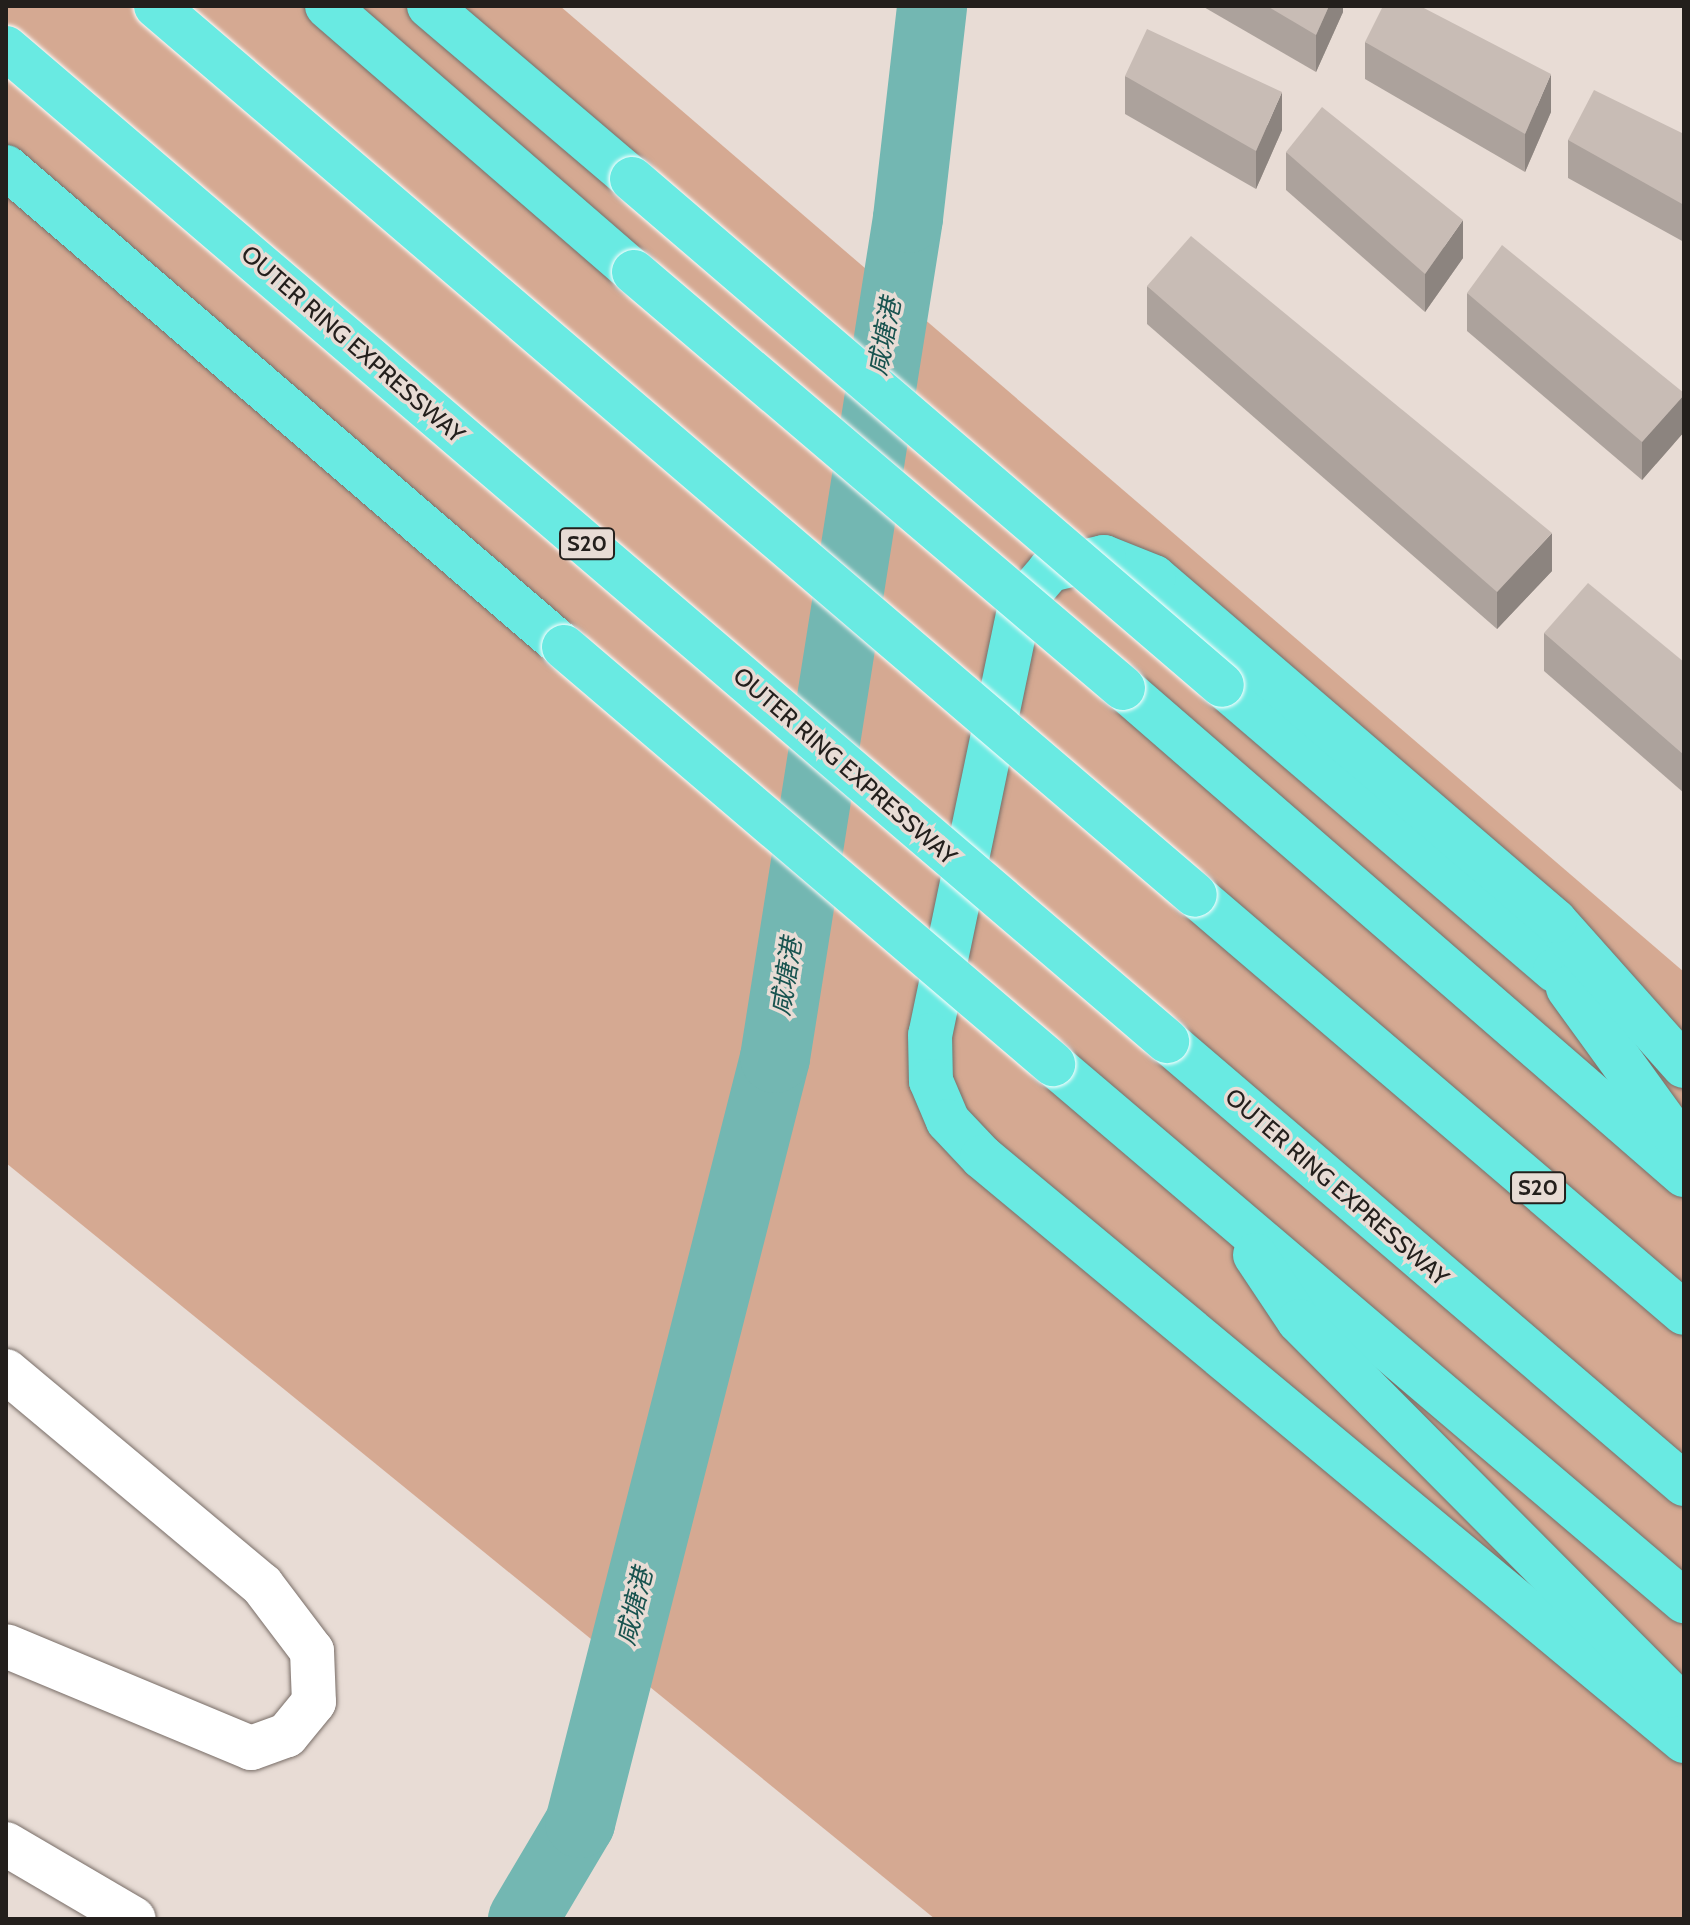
<!DOCTYPE html>
<html>
<head>
<meta charset="utf-8">
<style>
  body { margin:0 }
  #map { position:relative; width:1690px; height:1925px; overflow:hidden; background:#e8dcd5; font-family:Cabin,"Noto Sans SC",sans-serif }
  div>[style] { position:absolute }
  [style*='--x'] { left:calc(var(--x)*1px); top:calc(var(--y)*1px); width:calc(var(--w)*1px); rotate:calc(var(--a)*1deg) }
  .green>* { inset:0; background:#d5a992 }
  .river>* { height:70px; margin:-35px; padding:0 35px; transform-origin:35px; border-radius:35px; background:#73b7b2 }
  .roads { filter:drop-shadow(0 0 2px #786d67) drop-shadow(0 0 2px #786d67) }
  .minor>* { height:44px; margin:-22px; padding:0 22px; transform-origin:22px; border-radius:22px; background:#fff }
  .highway>* { height:44px; margin:-22px; padding:0 22px; transform-origin:22px; border-radius:22px; background:#69eae2 }
  .bridges { filter:drop-shadow(0 0 2px #fff) drop-shadow(0 0 2px #fff) }
  .highway-bridge>* { height:44px; margin:-22px; padding:0 22px; transform-origin:22px; border-radius:22px; background:#69eae2 }
  .wall>* { inset:0; background:#aca29c }
  .shaded-wall>* { inset:0; background:#8c847f }
  .building>* { inset:0; background:#c8bcb5 }
  span { translate:-50% -50%; white-space:nowrap; text-align:center; line-height:1.15; -webkit-text-stroke:7px #e8dcd5; paint-order:stroke }
  .shield-label span { padding:2px 6px; background:#e8dcd5; border:2px solid; border-radius:6px; -webkit-text-stroke-width:0 }
  .shield-label { font-size:22px; color:#231f1c; font-weight:700 }
  .street-label { font-size:24px; color:#231f1c }
  .water-label { font-size:26px; color:#18534f; font-style:italic }
  .frame { position:absolute; inset:0; border:8px solid #231f1c; pointer-events:none }
</style>
</head>
<body>
<div id="map">
  <div class="green">
    <div style="clip-path:polygon(6px 6px,560px 6px,1684px 972px,1684px 1919px,935px 1919px,6px 1163px)"></div>
  </div>
  <div class="river">
    <div style="--x:523;--y:1919;--w:112;--a:-59.3"></div>
    <div style="--x:580;--y:1823;--w:789;--a:-75.7"></div>
    <div style="--x:775;--y:1058;--w:850;--a:-81"></div>
    <div style="--x:908;--y:218;--w:213;--a:-83.5"></div>
  </div>
  <div class="roads">
    <div class="minor">
      <div style="--x:6;--y:1371;--w:334;--a:39.9"></div>
      <div style="--x:262;--y:1585;--w:83;--a:52.9"></div>
      <div style="--x:312;--y:1651;--w:51;--a:87.8"></div>
      <div style="--x:314;--y:1702;--w:43;--a:129.3"></div>
      <div style="--x:287;--y:1735;--w:38;--a:160"></div>
      <div style="--x:251;--y:1748;--w:265;--a:-157.4"></div>
      <div style="--x:6;--y:1844;--w:148;--a:30.4"></div>
    </div>
    <div class="highway">
      <div style="--x:327;--y:6;--w:406;--a:40.9"></div>
      <div style="--x:429;--y:6;--w:267;--a:40.4"></div>
      <div style="--x:6;--y:167;--w:736;--a:40.7"></div>
      <div style="--x:1222;--y:685;--w:438;--a:40.6"></div>
      <div style="--x:1555;--y:970;--w:65;--a:34.9"></div>
      <div style="--x:1123;--y:688;--w:743;--a:40.96"></div>
      <div style="--x:1195;--y:895;--w:643;--a:40.52"></div>
      <div style="--x:1568;--y:988;--w:198;--a:54.1"></div>
      <div style="--x:1167;--y:1041;--w:681;--a:40.59"></div>
      <div style="--x:1053;--y:1064;--w:829;--a:40.4"></div>
      <div style="--x:1684;--y:1066;--w:194;--a:-131.7"></div>
      <div style="--x:1555;--y:921;--w:528;--a:-139.38"></div>
      <div style="--x:1154;--y:577;--w:54;--a:-158.2"></div>
      <div style="--x:1104;--y:557;--w:56;--a:166.5"></div>
      <div style="--x:1050;--y:570;--w:46;--a:130.6"></div>
      <div style="--x:1020;--y:605;--w:439;--a:101.8"></div>
      <div style="--x:930;--y:1035;--w:46;--a:88.8"></div>
      <div style="--x:931;--y:1081;--w:43;--a:67"></div>
      <div style="--x:948;--y:1121;--w:50;--a:46.6"></div>
      <div style="--x:982;--y:1157;--w:913;--a:39.76"></div>
      <div style="--x:1255;--y:1255;--w:79;--a:56.3"></div>
      <div style="--x:1299;--y:1321;--w:528;--a:45.15"></div>
    </div>
  </div>
  <div class="bridges">
    <div class="highway-bridge">
      <div style="--x:156;--y:6;--w:1367;--a:40.55"></div>
      <div style="--x:6;--y:48;--w:1528;--a:40.54"></div>
      <div style="--x:632;--y:179;--w:777;--a:40.62"></div>
      <div style="--x:634;--y:272;--w:642;--a:40.39"></div>
      <div style="--x:564;--y:647;--w:643;--a:40.46"></div>
    </div>
  </div>
  <div class="wall">
    <div style="clip-path:polygon(1202px 6px,1343px 6px,1343px 12px,1316px 72px)"></div>
    <div style="clip-path:polygon(1365px 42px,1551px 112px,1525px 172px,1365px 79px)"></div>
    <div style="clip-path:polygon(1125px 76px,1282px 130px,1256px 189px,1125px 114px)"></div>
    <div style="clip-path:polygon(1684px 134px,1684px 242px,1568px 178px,1568px 140px)"></div>
    <div style="clip-path:polygon(1286px 152px,1463px 258px,1425px 312px,1286px 190px)"></div>
    <div style="clip-path:polygon(1147px 286px,1552px 571px,1497px 629px,1147px 324px)"></div>
    <div style="clip-path:polygon(1467px 293px,1684px 393px,1684px 432px,1642px 480px,1467px 331px)"></div>
    <div style="clip-path:polygon(1544px 633px,1684px 662px,1684px 793px,1544px 671px)"></div>
  </div>
  <div class="shaded-wall">
    <div style="clip-path:polygon(1329px 6px,1343px 6px,1343px 12px,1316px 72px,1316px 35px)"></div>
    <div style="clip-path:polygon(1551px 74px,1551px 112px,1525px 172px,1525px 134px)"></div>
    <div style="clip-path:polygon(1282px 92px,1282px 130px,1256px 189px,1256px 151px)"></div>
    <div style="clip-path:polygon(1463px 220px,1463px 258px,1425px 312px,1425px 274px)"></div>
    <div style="clip-path:polygon(1684px 395px,1684px 432px,1642px 480px,1642px 442px)"></div>
    <div style="clip-path:polygon(1552px 533px,1552px 571px,1497px 629px,1497px 592px)"></div>
  </div>
  <div class="building">
    <div style="clip-path:polygon(1267px 6px,1329px 6px,1316px 35px)"></div>
    <div style="clip-path:polygon(1383px 6px,1420px 6px,1551px 74px,1525px 134px,1365px 42px)"></div>
    <div style="clip-path:polygon(1147px 29px,1282px 92px,1256px 151px,1125px 76px)"></div>
    <div style="clip-path:polygon(1594px 90px,1684px 134px,1684px 205px,1568px 140px)"></div>
    <div style="clip-path:polygon(1322px 107px,1463px 220px,1425px 274px,1286px 152px)"></div>
    <div style="clip-path:polygon(1191px 236px,1552px 533px,1497px 592px,1147px 286px)"></div>
    <div style="clip-path:polygon(1502px 245px,1684px 393px,1684px 395px,1642px 442px,1467px 293px)"></div>
    <div style="clip-path:polygon(1588px 583px,1684px 662px,1684px 755px,1544px 633px)"></div>
  </div>
  <div class="shield-label">
    <span style="left:587px;top:544px">S20</span>
    <span style="left:1538px;top:1188px">S20</span>
  </div>
  <div class="street-label">
    <span style="left:353px;top:344px;rotate:41deg">OUTER RING EXPRESSWAY</span>
    <span style="left:845px;top:766px;rotate:41deg">OUTER RING EXPRESSWAY</span>
    <span style="left:1337px;top:1187px;rotate:41deg">OUTER RING EXPRESSWAY</span>
  </div>
  <div class="water-label">
    <span style="left:885px;top:337px;rotate:-79deg">咸塘港</span>
    <span style="left:787px;top:977px;rotate:-81deg">咸塘港</span>
    <span style="left:635px;top:1607px;rotate:-76deg">咸塘港</span>
  </div>
  <div class="frame"></div>
</div>
</body>
</html>
